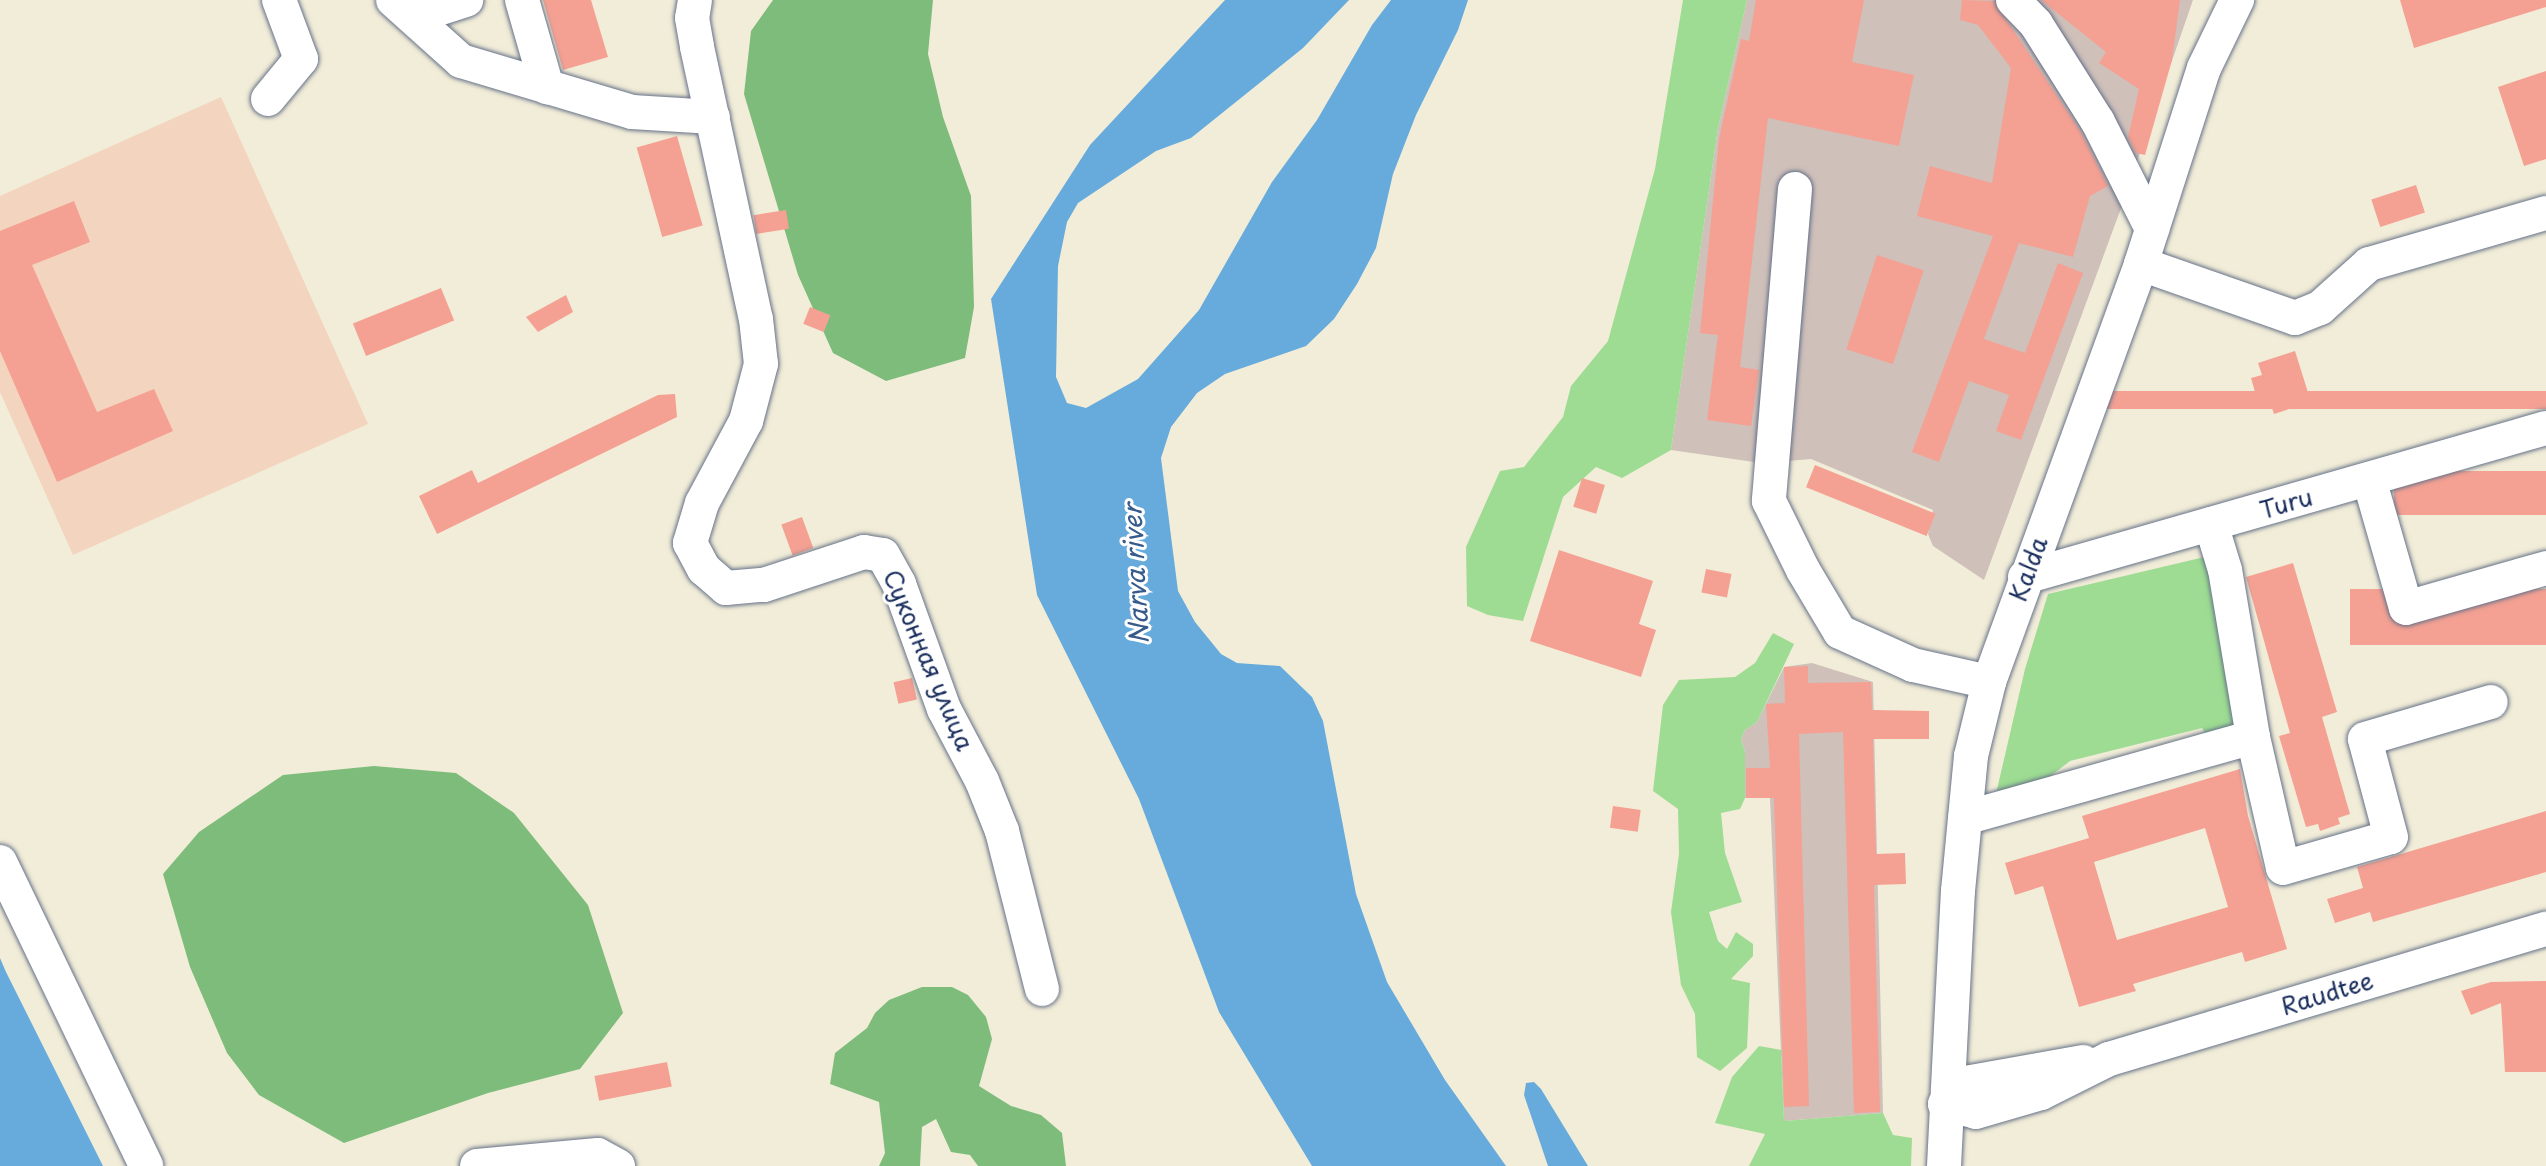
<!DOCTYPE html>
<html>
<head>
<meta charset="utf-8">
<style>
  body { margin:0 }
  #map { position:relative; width:2546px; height:1166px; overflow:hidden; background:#f2edd8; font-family:"Playpen Sans",sans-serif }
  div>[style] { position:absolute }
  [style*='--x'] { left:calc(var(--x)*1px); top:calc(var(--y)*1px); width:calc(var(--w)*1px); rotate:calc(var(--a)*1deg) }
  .built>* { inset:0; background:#f3d4be }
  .industrial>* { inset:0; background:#cfc0ba }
  .green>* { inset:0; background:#9ddc92 }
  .forest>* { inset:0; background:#7ebc7c }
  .water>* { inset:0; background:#67abdc }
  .building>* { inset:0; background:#f4a193; transform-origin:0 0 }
  .roads { filter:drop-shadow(0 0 2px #667289) drop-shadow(0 0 2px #667289) }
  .minor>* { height:34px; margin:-17px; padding:0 17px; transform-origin:17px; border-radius:17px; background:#fff }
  span { translate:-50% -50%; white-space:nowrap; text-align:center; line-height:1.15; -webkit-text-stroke:6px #fff; paint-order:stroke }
  .street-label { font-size:24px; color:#1b2f5e }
  .water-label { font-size:26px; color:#365a8a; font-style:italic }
</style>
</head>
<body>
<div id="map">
  <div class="built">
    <div style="clip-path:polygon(221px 97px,368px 424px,73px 555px,0 392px,0 196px)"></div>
  </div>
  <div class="industrial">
    <div style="clip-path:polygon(1747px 0,2193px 0,2120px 211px,1984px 580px,1933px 546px,1928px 534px,1933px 510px,1811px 459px,1761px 463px,1671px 450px,1718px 128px)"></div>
    <div style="clip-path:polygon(1812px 663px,1873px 682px,1883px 1113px,1784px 1121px,1770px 798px,1745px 798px,1745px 752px,1741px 739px,1745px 730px,1757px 722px,1784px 667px)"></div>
  </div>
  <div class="green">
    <div style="clip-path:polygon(1683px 0,1747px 0,1718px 128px,1671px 450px,1622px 478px,1596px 467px,1563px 497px,1523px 621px,1488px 615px,1467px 606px,1466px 547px,1500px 471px,1524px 467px,1563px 417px,1571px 386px,1608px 341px,1655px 169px)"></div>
    <div style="clip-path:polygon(2213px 555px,2236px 733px,2210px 742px,2202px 728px,2070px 761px,2044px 781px,1995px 798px,2025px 669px,2048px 594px)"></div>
    <div style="clip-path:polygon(1773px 633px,1794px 644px,1757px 722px,1745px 730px,1741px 739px,1745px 752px,1745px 798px,1740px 809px,1721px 813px,1725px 853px,1742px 902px,1709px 912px,1718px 941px,1727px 949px,1736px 932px,1753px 944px,1753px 956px,1731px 979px,1750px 983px,1747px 1048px,1720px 1071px,1697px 1057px,1695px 1014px,1681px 985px,1671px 912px,1679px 854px,1678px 809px,1653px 791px,1663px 705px,1679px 680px,1735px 677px,1755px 663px)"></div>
    <div style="clip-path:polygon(1759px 1046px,1781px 1050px,1784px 1121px,1883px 1113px,1893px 1135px,1912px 1138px,1911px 1166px,1749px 1166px,1765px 1134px,1715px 1123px,1732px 1077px)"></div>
  </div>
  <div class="forest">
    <div style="clip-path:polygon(773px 0,933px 0,928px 54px,943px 117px,971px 196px,974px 307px,965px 358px,886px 381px,833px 353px,798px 275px,744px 94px,751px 31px)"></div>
    <div style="clip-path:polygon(374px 766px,456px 773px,514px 813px,588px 905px,623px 1013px,580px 1069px,488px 1093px,344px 1143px,259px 1095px,227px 1053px,190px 967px,163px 874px,199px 832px,283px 775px)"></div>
    <div style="clip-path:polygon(922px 987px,952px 987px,968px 995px,986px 1017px,992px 1039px,979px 1086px,1011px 1106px,1041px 1115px,1062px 1133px,1066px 1166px,978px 1166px,970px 1155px,951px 1152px,936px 1119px,922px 1127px,920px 1166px,879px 1166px,885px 1153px,879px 1102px,830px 1084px,835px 1053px,867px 1028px,875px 1013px,889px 1000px)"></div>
  </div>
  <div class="water">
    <div style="clip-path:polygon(1225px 0,1349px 0,1303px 48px,1191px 138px,1156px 151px,1078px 203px,1067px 222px,1058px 266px,1056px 377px,1067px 403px,1086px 408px,1138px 379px,1199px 310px,1272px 182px,1317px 120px,1372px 25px,1391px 0,1468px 0,1458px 30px,1416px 115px,1393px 174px,1376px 248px,1357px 284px,1334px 319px,1306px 346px,1225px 374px,1197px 393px,1171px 427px,1161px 458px,1178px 591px,1195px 622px,1221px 654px,1237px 663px,1280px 666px,1312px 697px,1323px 721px,1356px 894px,1387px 982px,1445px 1080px,1506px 1166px,1312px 1166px,1219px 1012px,1139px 799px,1037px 595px,991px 299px,1090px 145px)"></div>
    <div style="clip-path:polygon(0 958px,6px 972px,103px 1166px,0 1166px)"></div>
    <div style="clip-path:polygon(1534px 1082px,1541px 1089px,1588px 1166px,1548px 1166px,1524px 1095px,1526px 1083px)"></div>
  </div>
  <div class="building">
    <div style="clip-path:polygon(543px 0,591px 0,608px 57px,563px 70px)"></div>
    <div style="clip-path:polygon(1756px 0,1864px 0,1852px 62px,1914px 75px,1899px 146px,1768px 118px,1740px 367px,1759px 370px,1751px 426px,1707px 420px,1718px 335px,1700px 333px,1719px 139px,1741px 39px,1749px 41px)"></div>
    <div style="clip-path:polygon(1962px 0,1994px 1px,2081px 132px,2108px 186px,2090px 196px,2073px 257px,2019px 243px,1984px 339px,2025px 353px,2058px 263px,2083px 273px,2021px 440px,1996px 431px,2009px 395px,1969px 381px,1939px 462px,1912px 452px,1993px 236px,1917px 216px,1930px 166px,1992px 183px,2011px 68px,1978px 25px,1960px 20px)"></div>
    <div style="clip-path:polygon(2041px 0,2180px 0,2172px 60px,2145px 155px,2136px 153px,2128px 137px,2139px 89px,2099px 63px,2106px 52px)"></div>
    <div style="clip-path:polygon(2400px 0,2546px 0,2546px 7px,2414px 48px)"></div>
    <div style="clip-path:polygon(2546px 71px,2546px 159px,2524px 166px,2498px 87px)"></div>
    <div style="left:677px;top:136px;width:93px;height:42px;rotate:74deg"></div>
    <div style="left:2416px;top:185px;width:29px;height:47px;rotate:72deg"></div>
    <div style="clip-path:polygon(74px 201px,90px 242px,32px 265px,97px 412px,154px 389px,173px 431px,57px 482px,0 351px,0 231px)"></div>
    <div style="left:786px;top:210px;width:19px;height:33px;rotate:81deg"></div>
    <div style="left:1877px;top:255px;width:49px;height:99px;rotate:18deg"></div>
    <div style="left:441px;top:288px;width:35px;height:95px;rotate:68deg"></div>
    <div style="clip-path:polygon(566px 295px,573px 312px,538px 332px,526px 317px)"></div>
    <div style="left:810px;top:307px;width:22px;height:18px;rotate:22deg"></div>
    <div style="clip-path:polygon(2295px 351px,2311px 402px,2274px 414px,2268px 396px,2257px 399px,2251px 378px,2262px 375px,2258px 363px)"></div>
    <div style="left:2546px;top:391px;width:18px;height:456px;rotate:90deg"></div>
    <div style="clip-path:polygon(675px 394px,677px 417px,437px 534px,419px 496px,472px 470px,478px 483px,658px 395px)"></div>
    <div style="left:1815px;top:465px;width:130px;height:24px;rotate:22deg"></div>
    <div style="left:2546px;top:471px;width:44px;height:152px;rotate:90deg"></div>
    <div style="left:1582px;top:478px;width:24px;height:30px;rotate:17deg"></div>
    <div style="left:802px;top:517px;width:33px;height:22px;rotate:70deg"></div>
    <div style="clip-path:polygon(1559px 550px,1653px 581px,1639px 624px,1656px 630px,1641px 677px,1530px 641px)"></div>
    <div style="clip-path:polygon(2293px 563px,2337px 712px,2322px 717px,2350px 814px,2338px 818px,2340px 824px,2320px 831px,2318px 824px,2306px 827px,2279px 736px,2290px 733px,2246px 577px)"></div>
    <div style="left:1706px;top:569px;width:26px;height:24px;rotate:11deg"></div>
    <div style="left:2546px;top:589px;width:56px;height:196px;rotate:90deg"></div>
    <div style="clip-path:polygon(1808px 666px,1808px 683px,1871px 682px,1872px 710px,1929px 711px,1929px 739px,1873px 739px,1876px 854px,1905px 853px,1906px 884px,1874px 885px,1880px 1112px,1854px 1113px,1843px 732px,1799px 734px,1809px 1106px,1784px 1107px,1774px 798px,1746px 798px,1746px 768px,1770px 768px,1766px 704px,1785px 703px,1784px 667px)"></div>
    <div style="left:912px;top:678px;width:22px;height:19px;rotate:77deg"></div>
    <div style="clip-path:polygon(evenodd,2240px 769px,2248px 816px,2287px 949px,2245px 962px,2242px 952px,2133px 984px,2136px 991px,2079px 1007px,2043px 886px,2015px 895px,2005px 863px,2089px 838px,2082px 816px,2240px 769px,2205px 828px,2228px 907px,2117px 940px,2094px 862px,2205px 828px)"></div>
    <div style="left:1613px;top:806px;width:28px;height:22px;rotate:8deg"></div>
    <div style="clip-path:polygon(2546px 811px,2546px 872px,2373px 922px,2370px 912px,2335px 923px,2327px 899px,2363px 888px,2357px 867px)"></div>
    <div style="clip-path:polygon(2546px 981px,2546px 1072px,2505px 1072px,2501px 1003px,2471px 1015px,2461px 991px,2491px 982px)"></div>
    <div style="left:667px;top:1062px;width:25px;height:74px;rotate:79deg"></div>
  </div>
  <div class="roads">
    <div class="minor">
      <div style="--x:393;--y:0;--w:91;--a:41.9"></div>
      <div style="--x:461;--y:61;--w:178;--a:16.6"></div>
      <div style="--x:632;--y:112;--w:81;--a:3.5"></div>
      <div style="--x:522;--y:0;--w:91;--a:74"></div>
      <div style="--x:695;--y:0;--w:18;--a:99"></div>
      <div style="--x:692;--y:18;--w:29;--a:80"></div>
      <div style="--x:697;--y:47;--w:278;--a:77.8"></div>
      <div style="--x:756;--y:319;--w:45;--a:83.7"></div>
      <div style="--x:761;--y:364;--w:59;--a:104.7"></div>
      <div style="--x:746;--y:421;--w:93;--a:118.2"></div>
      <div style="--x:702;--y:503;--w:42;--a:106.7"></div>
      <div style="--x:690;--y:543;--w:30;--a:62"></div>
      <div style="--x:704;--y:569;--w:29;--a:41"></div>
      <div style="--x:726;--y:588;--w:38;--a:-5"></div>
      <div style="--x:764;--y:585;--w:105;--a:-18.3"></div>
      <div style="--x:864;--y:552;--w:19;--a:9"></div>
      <div style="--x:883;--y:555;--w:33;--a:61"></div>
      <div style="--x:899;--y:584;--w:133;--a:70.2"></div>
      <div style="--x:944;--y:709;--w:81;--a:62.2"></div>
      <div style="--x:982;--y:781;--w:54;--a:68.2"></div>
      <div style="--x:1002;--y:831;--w:163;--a:75.8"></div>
      <div style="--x:2013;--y:0;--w:33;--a:46"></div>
      <div style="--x:2036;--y:24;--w:116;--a:57.7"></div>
      <div style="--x:2098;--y:122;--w:120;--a:63.2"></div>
      <div style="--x:413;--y:17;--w:56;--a:-17.8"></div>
      <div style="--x:268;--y:99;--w:52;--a:-50.5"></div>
      <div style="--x:301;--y:59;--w:63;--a:-110.4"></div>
      <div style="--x:1795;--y:189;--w:313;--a:94.8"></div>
      <div style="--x:1769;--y:501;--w:77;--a:63.8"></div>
      <div style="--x:1803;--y:570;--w:72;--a:59.2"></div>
      <div style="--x:1840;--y:632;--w:80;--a:24.3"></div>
      <div style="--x:1913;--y:665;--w:78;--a:12.6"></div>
      <div style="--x:2141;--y:264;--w:163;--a:19.3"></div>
      <div style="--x:2295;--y:318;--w:27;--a:-22"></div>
      <div style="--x:2320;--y:308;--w:66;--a:-41.9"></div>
      <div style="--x:2369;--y:264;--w:184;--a:-16.1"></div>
      <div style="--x:2369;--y:479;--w:134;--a:74"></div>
      <div style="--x:2406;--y:608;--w:146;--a:-15.9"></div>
      <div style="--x:2025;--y:577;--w:542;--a:-15.96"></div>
      <div style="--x:2253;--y:737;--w:134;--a:77.1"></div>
      <div style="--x:2283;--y:868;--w:112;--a:-16"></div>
      <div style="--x:2391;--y:837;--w:101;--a:-104.9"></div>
      <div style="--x:2365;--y:739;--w:131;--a:-16.4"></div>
      <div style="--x:1965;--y:818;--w:299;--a:-15.7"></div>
      <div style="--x:2253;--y:737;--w:169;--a:-99.5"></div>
      <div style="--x:2225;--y:570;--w:48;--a:-106.9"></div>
      <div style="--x:0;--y:862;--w:337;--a:64.3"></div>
      <div style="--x:1945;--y:1104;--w:32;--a:14"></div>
      <div style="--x:1976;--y:1112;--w:68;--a:-16.3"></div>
      <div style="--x:2041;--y:1093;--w:76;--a:-26.6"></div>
      <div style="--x:2109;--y:1059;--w:456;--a:-16.6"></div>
      <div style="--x:1945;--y:1104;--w:34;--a:-40"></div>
      <div style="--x:1971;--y:1082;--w:114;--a:-10.1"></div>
      <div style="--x:477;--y:1166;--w:121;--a:-5.2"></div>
      <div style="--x:598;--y:1155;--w:23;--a:29"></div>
      <div style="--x:1944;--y:1166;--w:275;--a:-87.1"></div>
      <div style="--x:1958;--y:891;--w:136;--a:-84.5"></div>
      <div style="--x:1971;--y:756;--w:76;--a:-76.3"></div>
      <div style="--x:1989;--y:682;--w:445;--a:-70"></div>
      <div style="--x:2141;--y:264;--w:206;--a:-72.2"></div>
      <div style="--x:2204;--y:68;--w:76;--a:-64.1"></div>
    </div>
  </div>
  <div class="street-label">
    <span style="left:2286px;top:503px;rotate:-16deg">Turu</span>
    <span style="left:2028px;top:569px;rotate:-70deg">Kalda</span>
    <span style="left:929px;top:660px;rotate:67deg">Суконная улица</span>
    <span style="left:2327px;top:993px;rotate:-17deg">Raudtee</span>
  </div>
  <div class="water-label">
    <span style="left:1135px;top:574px;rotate:-93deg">Narva river</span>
  </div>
</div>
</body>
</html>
